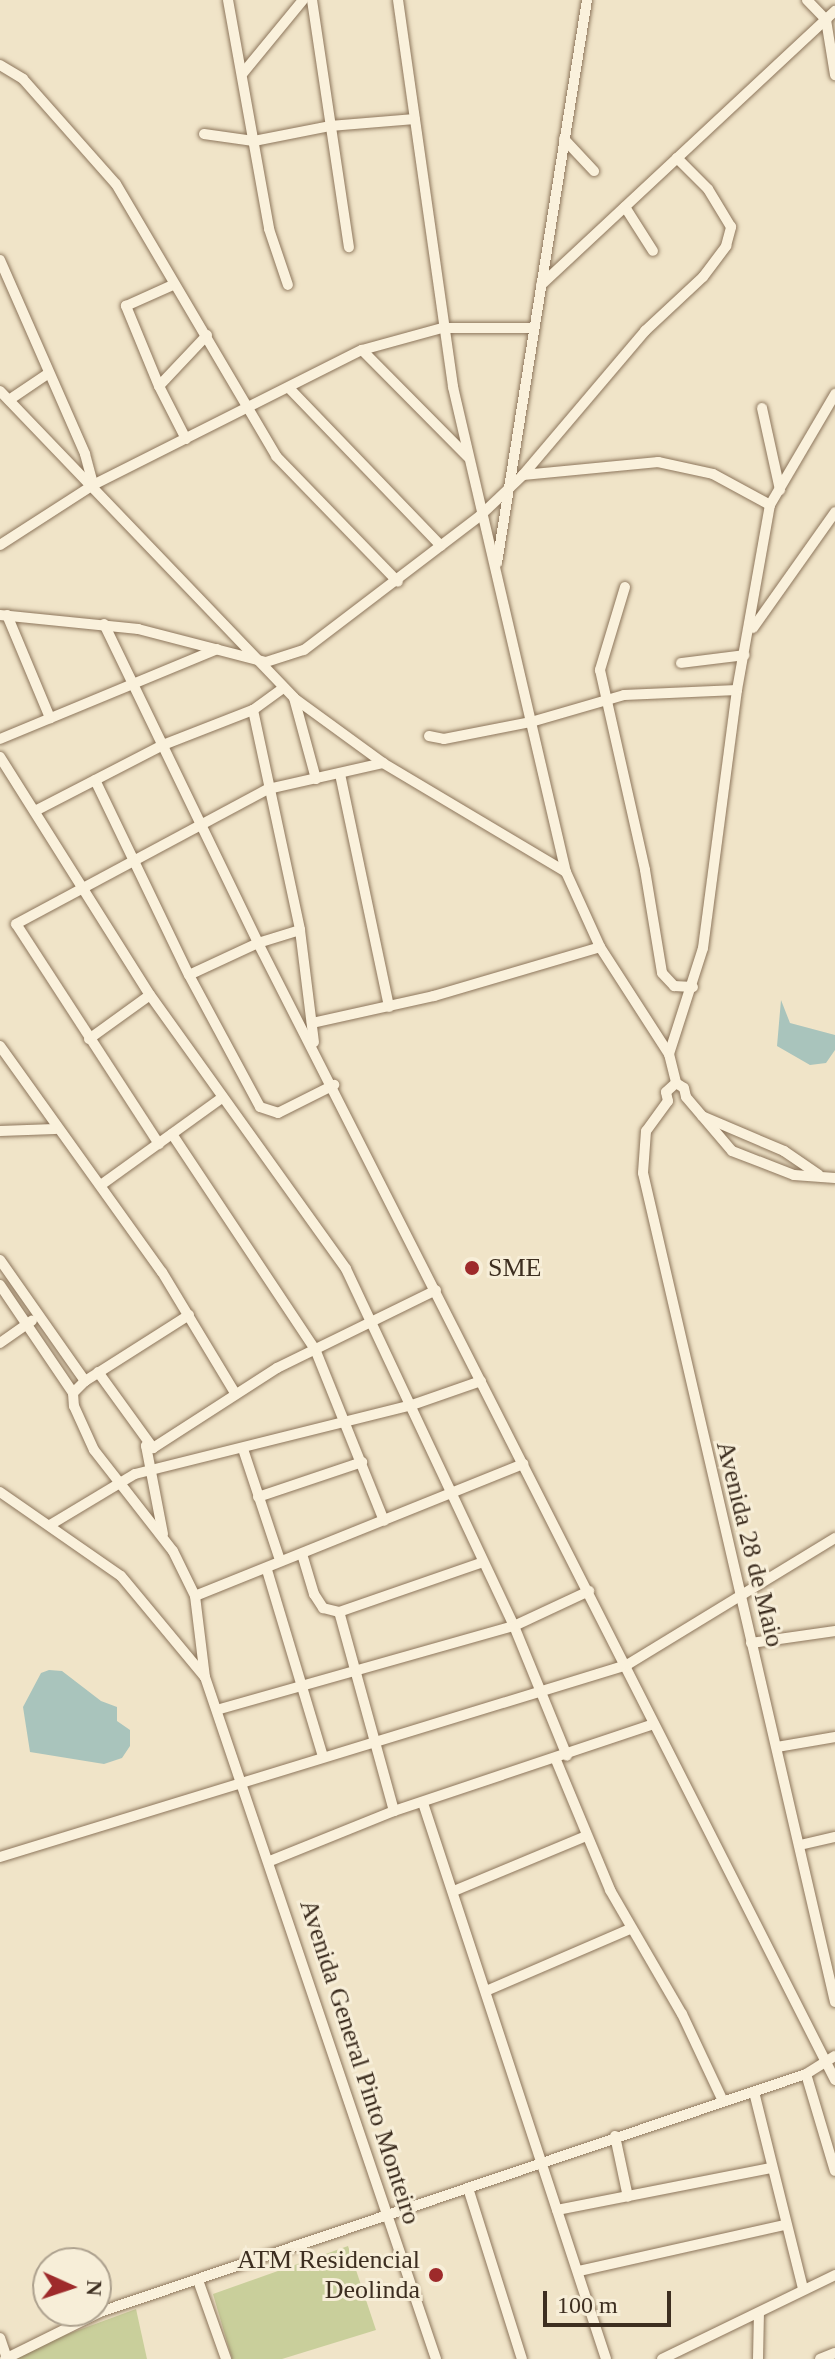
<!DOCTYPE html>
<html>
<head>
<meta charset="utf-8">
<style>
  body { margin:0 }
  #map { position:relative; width:835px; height:2359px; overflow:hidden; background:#f0e4c8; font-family:Georgia,serif }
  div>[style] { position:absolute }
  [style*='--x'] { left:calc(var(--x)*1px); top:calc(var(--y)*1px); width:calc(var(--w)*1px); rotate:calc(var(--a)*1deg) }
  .green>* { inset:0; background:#c9cf9b }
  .water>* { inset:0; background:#a9c4bc }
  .roads { filter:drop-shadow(0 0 2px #8d765c) drop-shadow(0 0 2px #8d765c) }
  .minor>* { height:10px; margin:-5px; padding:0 5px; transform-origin:5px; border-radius:5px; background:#faf1dc }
  .dots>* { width:22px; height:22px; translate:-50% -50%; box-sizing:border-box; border:4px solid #f7eed8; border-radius:50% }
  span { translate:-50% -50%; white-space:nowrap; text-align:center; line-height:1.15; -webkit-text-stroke:6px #f7eed8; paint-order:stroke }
  .poi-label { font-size:26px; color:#3d2e20 }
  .left { translate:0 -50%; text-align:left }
  .right { translate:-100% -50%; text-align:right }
  .street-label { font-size:26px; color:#3d2e20 }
  .north { position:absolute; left:32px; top:2247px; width:80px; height:80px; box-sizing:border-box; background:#f7eed8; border:2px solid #ada18e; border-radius:50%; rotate:93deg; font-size:22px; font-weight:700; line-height:32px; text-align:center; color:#3d2e20 }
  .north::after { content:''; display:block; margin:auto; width:28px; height:36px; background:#9e2a2b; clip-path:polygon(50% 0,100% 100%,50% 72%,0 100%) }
  .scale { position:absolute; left:543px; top:2291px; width:128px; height:36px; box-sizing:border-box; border:4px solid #3d2e20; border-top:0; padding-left:10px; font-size:24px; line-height:28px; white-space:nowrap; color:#3d2e20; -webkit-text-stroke:6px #f7eed8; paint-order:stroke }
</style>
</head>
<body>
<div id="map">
  <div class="green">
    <div style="clip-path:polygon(348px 2246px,376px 2330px,282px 2359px,232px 2359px,213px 2294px)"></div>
    <div style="clip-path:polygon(136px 2309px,147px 2359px,5px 2359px,19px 2352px)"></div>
  </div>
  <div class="water">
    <div style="clip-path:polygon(781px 1000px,790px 1023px,835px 1035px,835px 1050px,826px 1063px,810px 1065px,777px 1046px)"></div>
    <div style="clip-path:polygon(49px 1670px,62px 1671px,101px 1701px,117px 1707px,117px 1721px,130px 1730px,130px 1746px,122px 1758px,104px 1764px,30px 1752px,23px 1707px,41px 1673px)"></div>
  </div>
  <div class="roads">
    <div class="minor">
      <div style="--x:228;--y:0;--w:233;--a:79.8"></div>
      <div style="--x:269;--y:229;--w:59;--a:71.3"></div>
      <div style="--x:312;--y:0;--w:250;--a:81.5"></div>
      <div style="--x:398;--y:0;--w:391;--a:81.9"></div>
      <div style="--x:453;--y:387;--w:498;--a:76.9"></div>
      <div style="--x:566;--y:872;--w:82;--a:65.6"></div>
      <div style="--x:600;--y:947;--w:127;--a:57.2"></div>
      <div style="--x:669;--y:1054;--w:30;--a:76"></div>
      <div style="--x:807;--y:0;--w:28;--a:46"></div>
      <div style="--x:826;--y:20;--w:56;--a:80.7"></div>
      <div style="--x:0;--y:65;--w:27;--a:31"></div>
      <div style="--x:23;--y:79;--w:140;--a:48.5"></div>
      <div style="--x:116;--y:184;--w:316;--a:59.5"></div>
      <div style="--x:276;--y:456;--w:175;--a:45.9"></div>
      <div style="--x:243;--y:73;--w:94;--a:-50.6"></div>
      <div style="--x:204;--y:134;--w:50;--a:8"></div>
      <div style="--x:254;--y:141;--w:77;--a:-11.2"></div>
      <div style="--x:330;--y:126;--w:85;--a:-4.7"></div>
      <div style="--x:564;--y:139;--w:44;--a:46.8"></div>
      <div style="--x:625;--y:207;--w:52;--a:57.5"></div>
      <div style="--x:0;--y:260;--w:212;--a:66.3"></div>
      <div style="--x:85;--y:454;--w:30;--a:75"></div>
      <div style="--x:541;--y:285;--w:402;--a:-43"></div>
      <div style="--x:362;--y:350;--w:151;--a:45.3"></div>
      <div style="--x:159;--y:386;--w:87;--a:-112.4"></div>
      <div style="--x:126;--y:306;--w:51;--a:-24.1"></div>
      <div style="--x:289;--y:388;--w:219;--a:46.1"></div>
      <div style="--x:0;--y:391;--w:425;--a:46.2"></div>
      <div style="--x:294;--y:698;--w:110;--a:36.1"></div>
      <div style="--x:383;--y:763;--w:213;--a:30.8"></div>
      <div style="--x:9;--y:400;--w:48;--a:-34"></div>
      <div style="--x:762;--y:408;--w:84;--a:77.6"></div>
      <div style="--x:186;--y:439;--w:59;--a:-117"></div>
      <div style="--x:159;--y:386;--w:70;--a:-46.7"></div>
      <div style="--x:523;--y:475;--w:136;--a:-5.5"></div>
      <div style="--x:658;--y:462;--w:56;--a:12.3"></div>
      <div style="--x:713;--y:474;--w:65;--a:28.5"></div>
      <div style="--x:0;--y:545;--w:111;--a:-32.8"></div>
      <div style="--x:93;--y:485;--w:301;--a:-26.7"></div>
      <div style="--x:362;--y:350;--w:83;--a:-15.4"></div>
      <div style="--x:442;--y:328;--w:91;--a:0"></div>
      <div style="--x:497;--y:563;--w:570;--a:-80.92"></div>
      <div style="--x:625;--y:587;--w:87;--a:106.8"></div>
      <div style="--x:600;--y:670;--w:205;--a:77.3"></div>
      <div style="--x:645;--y:870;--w:104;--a:80.6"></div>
      <div style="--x:662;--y:973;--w:18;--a:47"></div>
      <div style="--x:674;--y:986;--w:19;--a:3"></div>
      <div style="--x:0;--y:615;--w:139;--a:5.8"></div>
      <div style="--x:138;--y:629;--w:132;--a:14.5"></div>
      <div style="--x:266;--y:662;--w:40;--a:-18"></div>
      <div style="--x:304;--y:650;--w:223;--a:-37.3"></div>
      <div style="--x:481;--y:515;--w:58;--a:-43.6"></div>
      <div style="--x:523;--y:475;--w:189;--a:-49.7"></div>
      <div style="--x:645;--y:331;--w:79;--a:-43"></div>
      <div style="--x:703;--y:277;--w:39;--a:-53"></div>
      <div style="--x:726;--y:246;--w:20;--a:-75"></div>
      <div style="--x:731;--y:227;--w:44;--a:-121.2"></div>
      <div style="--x:708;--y:189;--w:44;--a:-135"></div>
      <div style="--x:7;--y:615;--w:112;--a:67.3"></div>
      <div style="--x:104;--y:624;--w:354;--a:64.2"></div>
      <div style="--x:258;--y:943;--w:1275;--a:63.09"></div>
      <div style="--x:753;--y:628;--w:142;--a:-54.7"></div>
      <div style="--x:681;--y:663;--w:64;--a:-7.1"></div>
      <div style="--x:294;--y:698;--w:84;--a:74.8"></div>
      <div style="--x:253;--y:710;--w:225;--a:77.9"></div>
      <div style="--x:300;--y:930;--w:113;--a:82.9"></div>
      <div style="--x:429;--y:736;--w:15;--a:11"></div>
      <div style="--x:444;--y:739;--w:89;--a:-11.1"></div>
      <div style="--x:531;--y:722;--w:97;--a:-16.2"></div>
      <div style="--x:624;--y:695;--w:113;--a:-2.5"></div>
      <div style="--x:0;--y:739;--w:235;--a:-22.5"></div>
      <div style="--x:0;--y:757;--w:281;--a:57.8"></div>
      <div style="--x:150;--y:995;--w:337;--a:54.4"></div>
      <div style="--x:346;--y:1269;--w:395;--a:64.8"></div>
      <div style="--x:514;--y:1626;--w:140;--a:67.8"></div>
      <div style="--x:340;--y:774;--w:238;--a:78.1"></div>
      <div style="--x:95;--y:780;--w:216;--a:64.3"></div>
      <div style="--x:189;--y:975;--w:150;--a:61.7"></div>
      <div style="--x:260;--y:1107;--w:19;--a:18"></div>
      <div style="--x:278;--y:1113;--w:63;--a:-26.6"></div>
      <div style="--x:35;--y:811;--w:144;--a:-27.3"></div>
      <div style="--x:163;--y:745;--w:97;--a:-21.3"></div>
      <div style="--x:253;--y:710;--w:37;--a:-36"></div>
      <div style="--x:189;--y:975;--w:76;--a:-24.9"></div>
      <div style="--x:258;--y:943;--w:44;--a:-17.2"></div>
      <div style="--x:312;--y:1023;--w:125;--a:-12.5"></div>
      <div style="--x:434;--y:996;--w:173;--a:-16.4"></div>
      <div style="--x:89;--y:1039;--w:75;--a:-35.8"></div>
      <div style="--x:0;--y:1046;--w:278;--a:54.4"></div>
      <div style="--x:162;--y:1272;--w:141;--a:58.9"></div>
      <div style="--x:669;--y:1054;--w:111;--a:-72.2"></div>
      <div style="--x:703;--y:948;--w:260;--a:-82.5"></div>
      <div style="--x:737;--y:690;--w:188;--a:-79.9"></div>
      <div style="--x:770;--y:505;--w:129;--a:-59.6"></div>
      <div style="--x:686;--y:1097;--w:71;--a:49.6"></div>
      <div style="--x:732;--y:1151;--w:66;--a:21.2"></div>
      <div style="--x:794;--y:1175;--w:41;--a:4.2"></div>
      <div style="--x:668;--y:1101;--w:37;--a:126"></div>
      <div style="--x:646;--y:1131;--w:42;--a:94.1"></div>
      <div style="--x:643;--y:1173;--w:851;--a:76.96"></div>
      <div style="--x:668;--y:1101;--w:9;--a:-103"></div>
      <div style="--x:666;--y:1092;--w:13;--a:-42"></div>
      <div style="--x:676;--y:1083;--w:9;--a:32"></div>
      <div style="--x:684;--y:1088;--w:9;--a:77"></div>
      <div style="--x:702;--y:1116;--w:89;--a:23.1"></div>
      <div style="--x:784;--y:1151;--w:42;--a:34.4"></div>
      <div style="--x:0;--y:1131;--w:55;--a:-2.1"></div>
      <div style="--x:172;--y:1134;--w:258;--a:56.4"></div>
      <div style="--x:315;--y:1349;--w:185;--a:68.1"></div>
      <div style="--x:159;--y:1144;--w:262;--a:-123"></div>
      <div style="--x:16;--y:924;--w:286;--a:-28.2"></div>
      <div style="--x:268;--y:789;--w:118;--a:-12.7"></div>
      <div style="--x:101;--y:1185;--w:150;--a:-35.8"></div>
      <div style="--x:0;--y:1260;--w:148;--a:54.9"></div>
      <div style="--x:0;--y:1285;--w:130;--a:55.9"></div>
      <div style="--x:189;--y:1315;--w:123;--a:147.6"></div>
      <div style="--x:85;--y:1381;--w:17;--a:135"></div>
      <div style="--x:73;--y:1393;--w:13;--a:86"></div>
      <div style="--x:74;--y:1406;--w:48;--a:65.6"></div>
      <div style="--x:94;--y:1450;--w:128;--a:52"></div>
      <div style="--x:173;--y:1551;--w:50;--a:63.9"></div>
      <div style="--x:195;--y:1596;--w:82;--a:83"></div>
      <div style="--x:0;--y:1343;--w:39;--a:-35"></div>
      <div style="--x:98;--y:1372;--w:94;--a:54.1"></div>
      <div style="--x:243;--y:1449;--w:117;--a:71.6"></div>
      <div style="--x:0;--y:1492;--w:147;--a:34.8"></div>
      <div style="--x:121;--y:1576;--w:131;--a:50.3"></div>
      <div style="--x:205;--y:1677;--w:720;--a:71.29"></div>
      <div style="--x:258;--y:1497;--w:110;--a:-18.6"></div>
      <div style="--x:50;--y:1525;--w:99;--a:-31"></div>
      <div style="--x:135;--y:1474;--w:285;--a:-14"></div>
      <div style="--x:412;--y:1405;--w:73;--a:-19.2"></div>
      <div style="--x:163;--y:1534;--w:90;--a:-100.9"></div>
      <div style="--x:146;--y:1446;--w:7;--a:16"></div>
      <div style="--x:153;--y:1448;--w:148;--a:-32.8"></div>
      <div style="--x:277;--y:1368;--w:177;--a:-26.1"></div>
      <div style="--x:302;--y:1554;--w:42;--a:73.3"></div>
      <div style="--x:314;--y:1594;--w:17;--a:57"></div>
      <div style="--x:323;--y:1608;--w:16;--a:14"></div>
      <div style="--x:267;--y:1570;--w:195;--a:73.3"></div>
      <div style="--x:195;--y:1596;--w:354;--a:-21.9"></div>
      <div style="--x:751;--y:1643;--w:85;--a:-8.1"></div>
      <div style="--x:220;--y:1709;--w:305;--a:-15.8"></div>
      <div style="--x:514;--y:1626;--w:83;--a:-25"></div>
      <div style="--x:777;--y:1747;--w:59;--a:-9.8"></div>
      <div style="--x:556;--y:1760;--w:141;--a:67.4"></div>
      <div style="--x:610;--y:1890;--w:143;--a:59.9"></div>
      <div style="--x:682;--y:2014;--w:96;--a:64.8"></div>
      <div style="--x:423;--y:1803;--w:585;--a:71.78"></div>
      <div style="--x:394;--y:1811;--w:206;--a:-105.4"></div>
      <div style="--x:339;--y:1612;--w:152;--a:-19.1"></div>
      <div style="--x:800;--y:1845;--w:36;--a:-13"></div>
      <div style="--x:0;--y:1857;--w:656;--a:-17.03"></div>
      <div style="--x:627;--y:1665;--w:244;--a:-31.4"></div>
      <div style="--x:270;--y:1861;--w:134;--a:-22"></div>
      <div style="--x:394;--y:1811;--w:274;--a:-18.5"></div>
      <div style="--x:454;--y:1891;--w:143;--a:-22.6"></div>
      <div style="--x:486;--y:1991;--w:157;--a:-23.3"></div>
      <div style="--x:806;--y:2074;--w:101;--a:73.4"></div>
      <div style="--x:754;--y:2092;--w:203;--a:76"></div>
      <div style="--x:615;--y:2136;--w:62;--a:78"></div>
      <div style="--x:468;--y:2188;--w:179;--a:72.5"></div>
      <div style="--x:557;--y:2210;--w:218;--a:-11.1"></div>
      <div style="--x:579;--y:2271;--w:211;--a:-12.6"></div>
      <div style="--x:199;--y:2283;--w:81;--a:70.4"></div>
      <div style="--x:0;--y:2338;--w:21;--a:71"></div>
      <div style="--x:5;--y:2359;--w:106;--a:-26.3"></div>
      <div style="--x:100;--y:2312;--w:745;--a:-18.63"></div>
      <div style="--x:806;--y:2074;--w:34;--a:-32"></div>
      <div style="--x:662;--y:2359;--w:192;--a:-25.9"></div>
      <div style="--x:758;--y:2359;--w:46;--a:-88.8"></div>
      <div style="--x:820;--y:2359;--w:16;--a:-22"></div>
    </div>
  </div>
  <div class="dots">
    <div style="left:472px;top:1268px;background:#9e2a2b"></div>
    <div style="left:436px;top:2275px;background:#9e2a2b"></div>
  </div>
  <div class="poi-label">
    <span class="left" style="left:488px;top:1268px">SME</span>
    <span class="right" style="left:420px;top:2275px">ATM Residencial<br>Deolinda</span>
  </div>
  <div class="street-label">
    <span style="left:750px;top:1544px;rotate:76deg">Avenida 28 de Maio</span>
    <span style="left:360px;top:2062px;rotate:72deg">Avenida General Pinto Monteiro</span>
  </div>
  <div class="north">N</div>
  <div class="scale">100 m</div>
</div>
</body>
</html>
